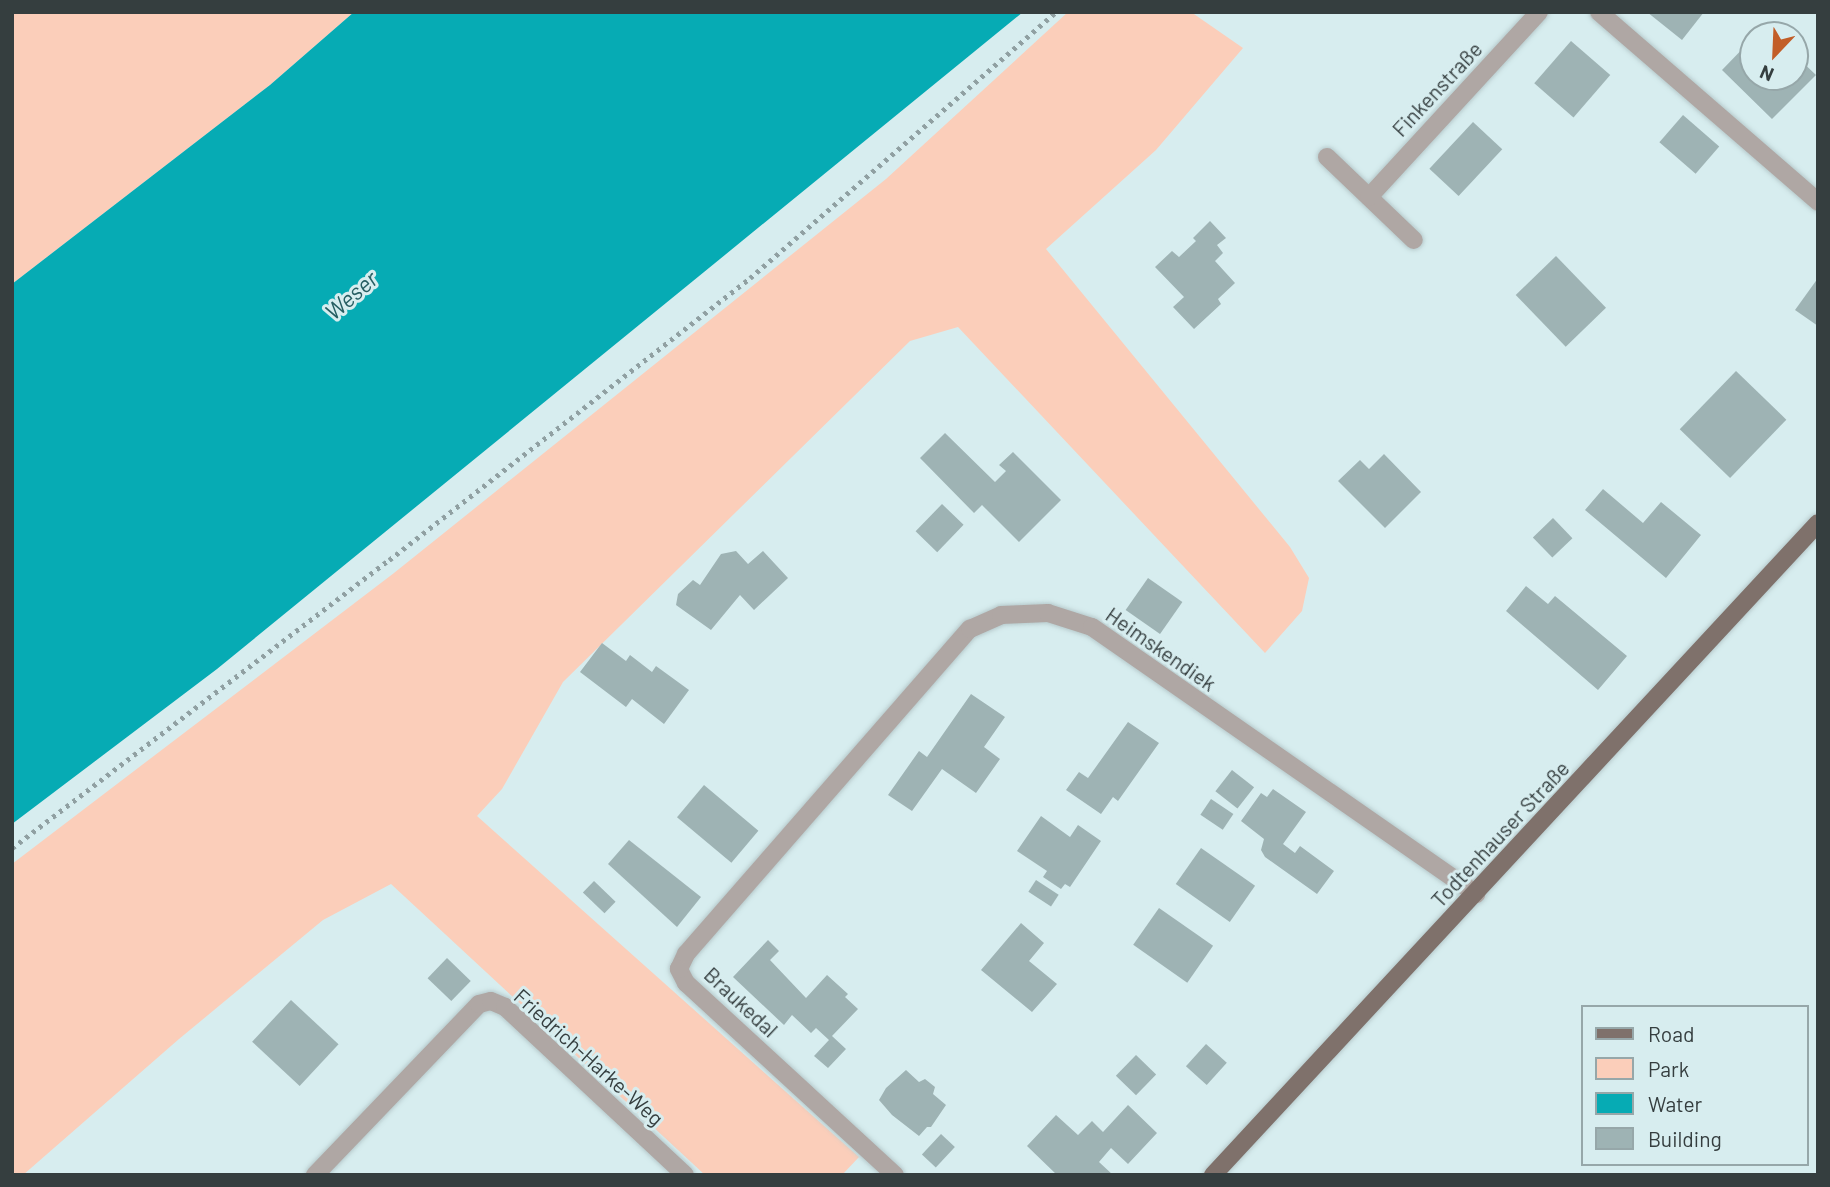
<!DOCTYPE html>
<html>
<head>
<meta charset="utf-8">
<style>
  body { margin:0 }
  #map { position:relative; width:1830px; height:1187px; overflow:hidden; background:#d7edef; font-family:Barlow,sans-serif }
  div>[style] { position:absolute }
  [style*='--x'] { left:calc(var(--x)*1px); top:calc(var(--y)*1px); width:calc(var(--w)*1px); rotate:calc(var(--a)*1deg) }
  .green>* { inset:0; background:#fbceba }
  .water>* { inset:0; background:#06abb4 }
  .building>* { inset:0; background:#9eb3b4; transform-origin:0 0 }
  .path>* { height:4.5px; margin-top:-2.25px; transform-origin:0; background:repeating-linear-gradient(90deg,#90a0a2 0 3.5px,transparent 0 8.5px) }
  .roads { filter:drop-shadow(0 0 2px #b7cacc) drop-shadow(0 0 2px #b7cacc) }
  .minor>* { height:18px; margin:-9px; padding:0 9px; transform-origin:9px; border-radius:9px; background:#afa7a4 }
  .primary>* { height:18px; margin:-9px; padding:0 9px; transform-origin:9px; border-radius:9px; background:#7f716b }
  span { translate:-50% -50%; white-space:nowrap; text-align:center; line-height:1.15; -webkit-text-stroke:6px #d7edef; paint-order:stroke }
  .street-label { font-size:21px; color:#353e3f }
  .water-label { font-size:23px; color:#275e62; font-style:italic }
  .frame { position:absolute; inset:0; border:14px solid #353e3f; pointer-events:none }
  .legend { position:absolute; left:1581px; top:1005px; width:228px; height:161px; box-sizing:border-box; background:#d7edef; border:2px solid #96a7a9; margin:0; padding:9px 12px; list-style:none; font-size:21px; color:#353e3f }
  .legend li { display:flex; align-items:center; gap:14px; height:35px }
  .legend b { width:35px; border:2px solid #96a7a9 }
  .north { position:absolute; left:1739px; top:21px; width:70px; height:70px; box-sizing:border-box; background:#d7edef; border:2px solid #96a7a9; border-radius:50%; rotate:203deg; font-size:19px; font-weight:700; line-height:28px; text-align:center; color:#353e3f }
  .north::after { content:''; display:block; margin:auto; width:24px; height:32px; background:#c25e28; clip-path:polygon(50% 0,100% 100%,50% 72%,0 100%) }
</style>
</head>
<body>
<div id="map">
  <div class="green">
    <div style="clip-path:polygon(12px 12px,354px 12px,270px 85px,12px 284px)"></div>
    <div style="clip-path:polygon(1068px 12px,1191px 12px,1243px 48px,1156px 150px,1046px 249px,1290px 547px,1309px 578px,1302px 611px,1265px 653px,958px 327px,910px 341px,563px 682px,502px 789px,477px 816px,859px 1157px,842px 1175px,705px 1175px,391px 884px,323px 920px,179px 1039px,23px 1175px,12px 1175px,12px 864px,394px 573px,886px 179px)"></div>
  </div>
  <div class="water">
    <div style="clip-path:polygon(354px 12px,1023px 12px,217px 669px,12px 824px,12px 284px,270px 85px)"></div>
  </div>
  <div class="building">
    <div style="clip-path:polygon(1647px 12px,1704px 12px,1682px 40px)"></div>
    <div style="clip-path:polygon(1753px 38px,1753px 77px,1795px 77px,1795px 55px,1816px 75px,1772px 119px,1722px 70px)"></div>
    <div style="left:1571px;top:41px;width:52px;height:56px;rotate:41deg"></div>
    <div style="left:1683px;top:115px;width:48px;height:36px;rotate:41deg"></div>
    <div style="left:1473px;top:122px;width:40px;height:64px;rotate:43deg"></div>
    <div style="clip-path:polygon(1210px 221px,1226px 238px,1217px 245px,1223px 253px,1215px 261px,1235px 283px,1218px 299px,1221px 304px,1194px 329px,1173px 307px,1184px 297px,1155px 267px,1172px 251px,1179px 257px,1196px 241px,1193px 238px)"></div>
    <div style="left:1556px;top:256px;width:72px;height:56px;rotate:46deg"></div>
    <div style="clip-path:polygon(1818px 278px,1818px 326px,1795px 310px)"></div>
    <div style="left:1736px;top:371px;width:70px;height:81px;rotate:44deg"></div>
    <div style="clip-path:polygon(945px 433px,995px 482px,1006px 471px,999px 465px,1013px 452px,1061px 500px,1019px 542px,982px 505px,974px 513px,920px 458px)"></div>
    <div style="clip-path:polygon(1384px 454px,1421px 492px,1385px 528px,1338px 481px,1360px 460px,1369px 469px)"></div>
    <div style="clip-path:polygon(1603px 489px,1643px 523px,1661px 502px,1701px 535px,1666px 578px,1585px 510px)"></div>
    <div style="left:942px;top:504px;width:30px;height:38px;rotate:44deg"></div>
    <div style="left:1553px;top:518px;width:28px;height:28px;rotate:46deg"></div>
    <div style="clip-path:polygon(736px 551px,748px 564px,763px 551px,788px 578px,754px 610px,740px 595px,711px 630px,676px 605px,678px 594px,693px 580px,700px 585px,721px 554px)"></div>
    <div style="left:1148px;top:578px;width:42px;height:39px;rotate:35deg"></div>
    <div style="clip-path:polygon(1526px 586px,1548px 604px,1555px 596px,1627px 656px,1598px 690px,1506px 611px)"></div>
    <div style="clip-path:polygon(602px 643px,626px 661px,630px 655px,652px 672px,656px 666px,689px 690px,664px 724px,632px 699px,626px 707px,580px 672px)"></div>
    <div style="clip-path:polygon(971px 694px,1005px 717px,984px 747px,1000px 759px,976px 793px,942px 769px,912px 811px,888px 795px,919px 751px,927px 757px)"></div>
    <div style="clip-path:polygon(1128px 722px,1159px 743px,1118px 801px,1113px 797px,1101px 814px,1066px 790px,1079px 772px,1088px 778px)"></div>
    <div style="left:1232px;top:770px;width:28px;height:27px;rotate:38deg"></div>
    <div style="left:704px;top:785px;width:71px;height:42px;rotate:40deg"></div>
    <div style="clip-path:polygon(1273px 789px,1306px 812px,1283px 844px,1295px 853px,1300px 846px,1334px 871px,1317px 894px,1265px 857px,1261px 850px,1264px 839px,1241px 821px,1261px 793px,1267px 797px)"></div>
    <div style="left:1211px;top:799px;width:27px;height:19px;rotate:34deg"></div>
    <div style="clip-path:polygon(1041px 816px,1070px 837px,1078px 825px,1101px 841px,1070px 887px,1065px 884px,1061px 889px,1043px 877px,1047px 871px,1017px 851px)"></div>
    <div style="clip-path:polygon(629px 840px,701px 897px,677px 927px,608px 864px)"></div>
    <div style="left:1201px;top:848px;width:66px;height:44px;rotate:35deg"></div>
    <div style="left:1036px;top:880px;width:27px;height:14px;rotate:33deg"></div>
    <div style="left:594px;top:881px;width:30px;height:16px;rotate:44deg"></div>
    <div style="left:1159px;top:908px;width:66px;height:45px;rotate:35deg"></div>
    <div style="clip-path:polygon(1021px 923px,1044px 943px,1029px 961px,1057px 984px,1032px 1012px,981px 970px)"></div>
    <div style="clip-path:polygon(768px 940px,779px 951px,770px 960px,806px 998px,827px 975px,848px 994px,845px 997px,858px 1009px,832px 1036px,846px 1049px,828px 1068px,814px 1056px,829px 1040px,816px 1028px,811px 1033px,792px 1015px,784px 1025px,733px 977px)"></div>
    <div style="left:447px;top:958px;width:33px;height:28px;rotate:44deg"></div>
    <div style="left:291px;top:1000px;width:65px;height:57px;rotate:43deg"></div>
    <div style="left:1206px;top:1044px;width:28px;height:30px;rotate:42deg"></div>
    <div style="left:1136px;top:1055px;width:28px;height:29px;rotate:44deg"></div>
    <div style="clip-path:polygon(906px 1070px,919px 1082px,925px 1079px,935px 1087px,933px 1094px,946px 1105px,931px 1127px,927px 1127px,919px 1136px,892px 1115px,879px 1100px,886px 1088px)"></div>
    <div style="clip-path:polygon(1128px 1105px,1157px 1133px,1128px 1164px,1111px 1148px,1099px 1162px,1113px 1175px,1057px 1175px,1027px 1146px,1056px 1115px,1078px 1135px,1092px 1121px,1103px 1132px)"></div>
    <div style="left:941px;top:1134px;width:19px;height:28px;rotate:43deg"></div>
  </div>
  <div class="path">
    <div style="--x:12;--y:848;--w:474;--a:-37.4"></div>
    <div style="--x:389;--y:560;--w:458;--a:-38"></div>
    <div style="--x:750;--y:278;--w:405;--a:-41"></div>
  </div>
  <div class="roads">
    <div class="minor">
      <div style="--x:1599;--y:12;--w:290;--a:40.9"></div>
      <div style="--x:1327;--y:157;--w:120;--a:43.7"></div>
      <div style="--x:1369;--y:197;--w:251;--a:-47.4"></div>
      <div style="--x:315;--y:1175;--w:237;--a:-46.2"></div>
      <div style="--x:479;--y:1004;--w:12;--a:-14"></div>
      <div style="--x:491;--y:1001;--w:15;--a:23"></div>
      <div style="--x:505;--y:1007;--w:246;--a:43"></div>
      <div style="--x:895;--y:1175;--w:284;--a:-137.4"></div>
      <div style="--x:686;--y:983;--w:16;--a:-117"></div>
      <div style="--x:679;--y:969;--w:17;--a:-65"></div>
      <div style="--x:686;--y:954;--w:432;--a:-48.9"></div>
      <div style="--x:970;--y:629;--w:34;--a:-24"></div>
      <div style="--x:1001;--y:615;--w:47;--a:-2.4"></div>
      <div style="--x:1048;--y:613;--w:46;--a:17.7"></div>
      <div style="--x:1092;--y:627;--w:468;--a:34.8"></div>
    </div>
    <div class="primary">
      <div style="--x:1213;--y:1175;--w:889;--a:-47.14"></div>
    </div>
  </div>
  <div class="street-label">
    <span style="left:1437px;top:89px;rotate:-47deg">Finkenstraße</span>
    <span style="left:1161px;top:649px;rotate:35deg">Heimskendiek</span>
    <span style="left:1500px;top:834px;rotate:-47deg">Todtenhauser Straße</span>
    <span style="left:741px;top:1002px;rotate:43deg">Braukedal</span>
    <span style="left:589px;top:1057px;rotate:42deg">Friedrich-Harke-Weg</span>
  </div>
  <div class="water-label">
    <span style="left:351px;top:295px;rotate:-41deg">Weser</span>
  </div>
  <div class="frame"></div>
  <ul class="legend">
  <li><b style="height:9px;background:#7f716b"></b>Road</li>
  <li><b style="height:19px;background:#fbceba"></b>Park</li>
  <li><b style="height:19px;background:#06abb4"></b>Water</li>
  <li><b style="height:19px;background:#9eb3b4"></b>Building</li>
  </ul>
  <div class="north">N</div>
</div>
</body>
</html>
